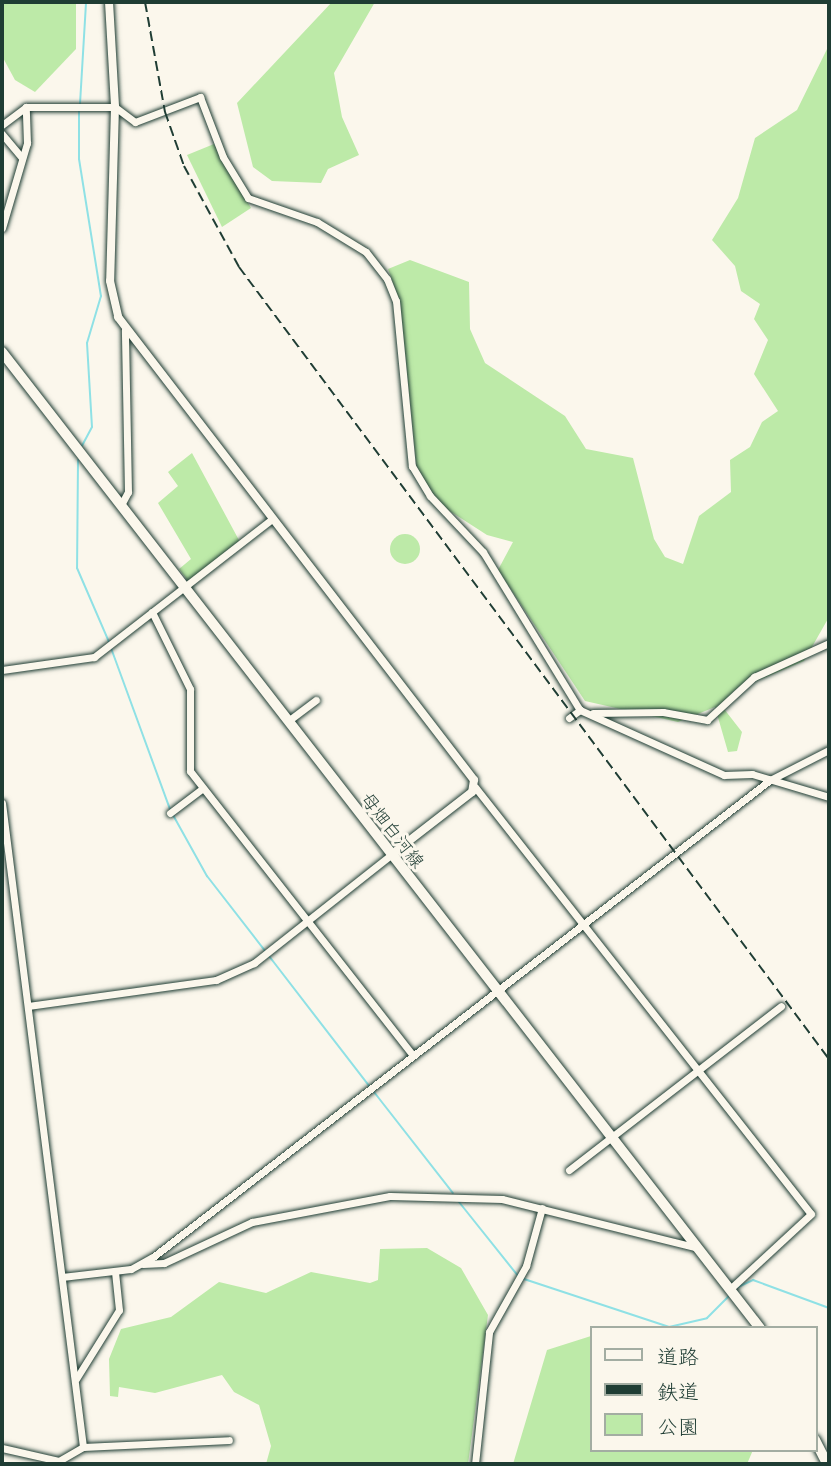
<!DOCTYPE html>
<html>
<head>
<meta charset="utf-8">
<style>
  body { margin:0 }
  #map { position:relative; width:831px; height:1466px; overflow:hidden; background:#fbf7ec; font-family:"Playpen Sans","Klee One",sans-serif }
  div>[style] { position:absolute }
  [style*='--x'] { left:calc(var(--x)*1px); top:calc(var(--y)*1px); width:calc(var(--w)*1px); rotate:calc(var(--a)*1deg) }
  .green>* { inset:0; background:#bdeaa8 }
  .round { border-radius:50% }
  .stream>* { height:2px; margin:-1px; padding:0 1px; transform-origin:1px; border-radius:1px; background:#8fe1e5 }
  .roads { filter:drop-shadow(0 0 2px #1f3d34) drop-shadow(0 0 2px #1f3d34) }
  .minor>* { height:7px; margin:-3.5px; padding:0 3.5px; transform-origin:3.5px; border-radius:3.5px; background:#fbf7ec }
  .tertiary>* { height:8px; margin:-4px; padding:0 4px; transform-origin:4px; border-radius:4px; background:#fbf7ec }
  .secondary>* { height:10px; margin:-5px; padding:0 5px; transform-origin:5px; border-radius:5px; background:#fbf7ec }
  .rail>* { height:2px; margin-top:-1px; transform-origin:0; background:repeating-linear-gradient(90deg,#1f3d34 0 10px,transparent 0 15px) }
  span { translate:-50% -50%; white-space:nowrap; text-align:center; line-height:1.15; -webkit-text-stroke:6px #fbf7ec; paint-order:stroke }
  .street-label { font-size:18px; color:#1f3d34 }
  .frame { position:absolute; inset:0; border:4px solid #1f3d34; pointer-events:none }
  .legend { position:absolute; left:590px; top:1326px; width:228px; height:126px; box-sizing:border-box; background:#fbf7ec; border:2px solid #a3ada2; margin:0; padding:9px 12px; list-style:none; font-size:21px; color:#1f3d34 }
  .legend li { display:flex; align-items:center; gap:14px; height:35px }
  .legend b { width:35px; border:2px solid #a3ada2 }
</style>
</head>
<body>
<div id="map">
  <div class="green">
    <div style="clip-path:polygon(2px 2px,76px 2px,76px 49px,35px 92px,15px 80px,2px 56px)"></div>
    <div style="clip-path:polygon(332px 2px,375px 2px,334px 73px,342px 117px,359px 155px,328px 169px,321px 183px,272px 181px,253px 167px,237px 103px)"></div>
    <div style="clip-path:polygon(829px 45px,829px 617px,804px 661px,735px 690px,721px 705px,742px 732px,737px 751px,728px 752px,715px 707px,678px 722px,585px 701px,498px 570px,513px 542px,487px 535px,442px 506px,417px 471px,400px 302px,388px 269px,410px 260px,469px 282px,470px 329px,485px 363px,565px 416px,586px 449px,633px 458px,654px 539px,665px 557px,683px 564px,699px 516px,731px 492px,730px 460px,750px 447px,762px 422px,778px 411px,754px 374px,768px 340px,754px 319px,760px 304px,741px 291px,735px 266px,712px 240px,738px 198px,755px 138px,797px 110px)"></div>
    <div style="clip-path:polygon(214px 144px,251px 208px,222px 227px,187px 155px)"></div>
    <div style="clip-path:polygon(192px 453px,240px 542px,188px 581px,179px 569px,191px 559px,158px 503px,178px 486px,168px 472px)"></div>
    <div class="round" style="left:390px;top:534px;width:30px;height:30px"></div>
    <div style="clip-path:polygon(427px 1248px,461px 1268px,488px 1315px,468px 1464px,266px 1464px,271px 1446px,259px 1405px,234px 1392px,222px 1375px,155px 1393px,119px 1387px,118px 1397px,110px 1396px,109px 1359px,121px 1329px,171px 1317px,219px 1282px,266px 1293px,311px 1272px,370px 1283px,378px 1280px,380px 1249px)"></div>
    <div style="clip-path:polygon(591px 1336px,591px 1450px,753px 1450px,747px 1464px,513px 1464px,547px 1350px)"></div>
  </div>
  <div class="stream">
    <div style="--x:80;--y:104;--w:102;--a:-86.6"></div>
    <div style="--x:79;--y:111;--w:48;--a:90"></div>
    <div style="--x:79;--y:159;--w:139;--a:80.9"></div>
    <div style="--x:101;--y:296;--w:49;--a:106.6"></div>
    <div style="--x:87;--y:343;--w:84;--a:86.6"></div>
    <div style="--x:92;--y:427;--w:21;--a:118"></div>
    <div style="--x:78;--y:460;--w:108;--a:90.5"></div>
    <div style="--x:77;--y:568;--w:81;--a:66.6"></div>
    <div style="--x:111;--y:648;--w:171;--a:69.9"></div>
    <div style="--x:173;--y:815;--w:70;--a:60.9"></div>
    <div style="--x:207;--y:876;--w:96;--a:52.2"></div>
    <div style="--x:269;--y:956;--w:165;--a:52.4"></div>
    <div style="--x:374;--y:1092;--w:128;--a:52"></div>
    <div style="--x:459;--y:1202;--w:95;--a:51.4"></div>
    <div style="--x:524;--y:1279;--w:153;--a:18.3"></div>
    <div style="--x:669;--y:1327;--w:39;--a:-13"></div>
    <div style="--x:707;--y:1318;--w:31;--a:-45"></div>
    <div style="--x:738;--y:1287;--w:17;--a:-25"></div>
    <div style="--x:753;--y:1280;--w:81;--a:20.2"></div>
  </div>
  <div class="roads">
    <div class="minor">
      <div style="--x:2;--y:125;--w:30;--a:-37"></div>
      <div style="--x:26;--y:107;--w:89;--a:0"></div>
      <div style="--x:115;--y:107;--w:25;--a:37"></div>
      <div style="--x:135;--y:122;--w:70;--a:-21"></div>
      <div style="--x:200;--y:97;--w:64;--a:69"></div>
      <div style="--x:223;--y:157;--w:48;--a:58.6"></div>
      <div style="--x:248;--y:198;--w:73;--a:19.2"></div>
      <div style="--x:317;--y:222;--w:57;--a:31.5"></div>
      <div style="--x:366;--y:252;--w:34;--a:52"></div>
      <div style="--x:387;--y:279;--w:24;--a:68"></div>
      <div style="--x:396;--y:301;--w:166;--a:84.5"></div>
      <div style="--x:412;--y:466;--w:35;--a:59"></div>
      <div style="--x:430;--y:496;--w:77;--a:46.6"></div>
      <div style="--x:483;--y:552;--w:185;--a:58.5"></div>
      <div style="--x:580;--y:710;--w:158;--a:24.3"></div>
      <div style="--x:724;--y:775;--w:28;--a:-2"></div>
      <div style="--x:752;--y:774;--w:80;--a:16.6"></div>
      <div style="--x:2;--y:134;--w:31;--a:50"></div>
      <div style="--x:2;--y:228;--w:89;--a:-73.6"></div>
      <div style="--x:27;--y:143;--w:36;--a:-92"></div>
      <div style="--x:121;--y:505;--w:15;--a:-62"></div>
      <div style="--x:128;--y:492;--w:162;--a:-91.1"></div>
      <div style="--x:152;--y:612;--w:86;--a:63.7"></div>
      <div style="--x:190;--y:689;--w:82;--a:90"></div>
      <div style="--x:190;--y:771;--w:360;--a:51.9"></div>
      <div style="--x:2;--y:670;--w:93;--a:-8"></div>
      <div style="--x:94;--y:657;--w:225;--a:-37.8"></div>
      <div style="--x:593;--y:713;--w:70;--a:-0.8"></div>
      <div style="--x:663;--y:712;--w:45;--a:10.3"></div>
      <div style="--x:707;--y:720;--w:64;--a:-42.5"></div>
      <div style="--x:754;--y:677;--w:82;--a:-24.4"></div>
      <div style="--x:569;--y:718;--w:14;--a:-36"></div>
      <div style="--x:288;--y:721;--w:35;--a:-37"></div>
      <div style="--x:475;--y:787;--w:543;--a:51.8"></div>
      <div style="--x:811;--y:1214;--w:109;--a:137.2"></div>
      <div style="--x:2;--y:803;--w:649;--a:82.83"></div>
      <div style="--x:83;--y:1447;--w:34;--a:150"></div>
      <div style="--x:170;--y:813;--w:41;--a:-37.1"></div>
      <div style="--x:28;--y:1006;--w:190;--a:-7.9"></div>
      <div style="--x:216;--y:980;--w:42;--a:-24.1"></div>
      <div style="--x:254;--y:963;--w:176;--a:-38.3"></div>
      <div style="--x:569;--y:1170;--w:268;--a:-37.7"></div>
      <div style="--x:143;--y:1264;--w:21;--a:-3"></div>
      <div style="--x:164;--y:1263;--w:97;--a:-25"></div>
      <div style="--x:252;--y:1222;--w:140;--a:-10.7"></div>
      <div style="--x:390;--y:1196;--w:112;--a:1.5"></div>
      <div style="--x:502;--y:1199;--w:202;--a:14"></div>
      <div style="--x:62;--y:1277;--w:69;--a:-6.6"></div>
      <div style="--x:131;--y:1269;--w:25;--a:-29"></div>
      <div style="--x:153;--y:1257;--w:780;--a:-37.71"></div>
      <div style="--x:770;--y:780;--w:66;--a:-27"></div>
      <div style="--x:76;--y:1379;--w:81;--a:-58.1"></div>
      <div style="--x:119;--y:1310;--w:38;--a:-96"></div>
      <div style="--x:83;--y:1447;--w:146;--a:-2.7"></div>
      <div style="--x:2;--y:1448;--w:58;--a:12.8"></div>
      <div style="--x:475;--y:1464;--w:133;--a:-83.9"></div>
      <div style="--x:489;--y:1332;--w:76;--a:-60.7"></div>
      <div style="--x:526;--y:1266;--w:60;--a:-74.6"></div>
    </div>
    <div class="tertiary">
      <div style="--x:109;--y:2;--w:105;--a:86.7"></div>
      <div style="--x:115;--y:107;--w:174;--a:91.6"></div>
      <div style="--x:110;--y:281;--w:37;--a:77"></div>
      <div style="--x:118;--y:317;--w:584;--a:52.44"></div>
      <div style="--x:474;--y:780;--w:12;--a:99"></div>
      <div style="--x:472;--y:792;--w:101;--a:142.2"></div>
    </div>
    <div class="secondary">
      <div style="--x:2;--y:352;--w:1236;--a:52.17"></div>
      <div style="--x:815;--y:1440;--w:27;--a:63"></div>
    </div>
  </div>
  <div class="rail">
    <div style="--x:145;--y:2;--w:112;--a:79.7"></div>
    <div style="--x:165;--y:112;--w:57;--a:70.6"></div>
    <div style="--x:184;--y:166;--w:115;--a:61.4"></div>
    <div style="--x:239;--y:267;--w:988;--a:53.32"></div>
  </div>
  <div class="street-label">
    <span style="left:393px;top:830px;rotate:52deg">母畑白河線</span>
  </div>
  <div class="frame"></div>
  <ul class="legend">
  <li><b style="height:9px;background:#fbf7ec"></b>道路</li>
  <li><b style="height:9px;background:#1f3d34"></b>鉄道</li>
  <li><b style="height:19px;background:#bdeaa8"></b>公園</li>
  </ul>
</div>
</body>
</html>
